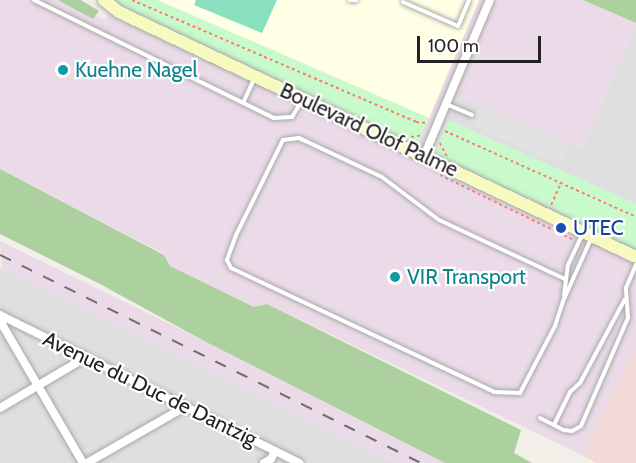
<!DOCTYPE html>
<html>
<head>
<meta charset="utf-8">
<style>
  body { margin:0 }
  #map { position:relative; width:636px; height:463px; overflow:hidden; background:#f2efe9; font-family:Cabin,sans-serif }
  div>[style] { position:absolute }
  [style*='--x'] { left:calc(var(--x)*1px); top:calc(var(--y)*1px); width:calc(var(--w)*1px); rotate:calc(var(--a)*1deg) }
  .residential>* { inset:0; background:#e0dfdf }
  .commercial>* { inset:0; background:#f2dad9 }
  .industrial>* { inset:0; background:#ebdbe8 }
  .education>* { inset:0; background:#ffffe5 }
  .forest>* { inset:0; background:#add19e }
  .park>* { inset:0; background:#c8facc }
  .pitch>* { inset:0; background:#88e0be }
  .parking>* { inset:0; background:#e2e2e2 }
  .path>* { height:1.5px; margin-top:-0.75px; transform-origin:0; background:repeating-linear-gradient(90deg,#fa8072 0 3px,transparent 0 6px) }
  .roads { filter:drop-shadow(0 0 2px #a9a9a9) drop-shadow(0 0 2px #a9a9a9) }
  .lane>* { height:4px; margin:-2px; padding:0 2px; transform-origin:2px; border-radius:2px; background:#fff }
  .street>* { height:8px; margin:-4px; padding:0 4px; transform-origin:4px; border-radius:4px; background:#fff }
  .secondary>* { height:12px; margin:-6px; padding:0 6px; transform-origin:6px; border-radius:6px; background:#f7fabf }
  .rail>* { height:2px; margin-top:-1px; transform-origin:0; background:repeating-linear-gradient(90deg,#707070 0 12px,transparent 0 24px) }
  .dots>* { width:16px; height:16px; translate:-50% -50%; box-sizing:border-box; border:3px solid #fff; border-radius:50% }
  span { translate:-50% -50%; white-space:nowrap; text-align:center; line-height:1.15; -webkit-text-stroke:4.5px #fff; paint-order:stroke }
  .culture-label { font-size:21px; color:#0d838f }
  .left { translate:0 -50%; text-align:left }
  .street-label { font-size:21px; color:#222 }
  .transit-label { font-size:21px; color:#164399 }
  .scale { position:absolute; left:417px; top:36px; width:124px; height:27px; box-sizing:border-box; border:3px solid #222; border-top:0; padding-left:8px; font-size:18px; line-height:21px; white-space:nowrap; color:#222; -webkit-text-stroke:4px #fff; paint-order:stroke }
</style>
</head>
<body>
<div id="map">
  <div class="residential">
    <div style="clip-path:polygon(636px 23px,636px 204px,448px 120px,459px 96px,582px 149px)"></div>
    <div style="clip-path:polygon(0 268px,113px 323px,395px 463px,0 463px)"></div>
  </div>
  <div class="commercial">
    <div style="clip-path:polygon(636px 346px,636px 463px,596px 463px,582px 455px)"></div>
  </div>
  <div class="industrial">
    <div style="clip-path:polygon(0 0,62px 0,105px 20px,114px 0,157px 0,429px 118px,479px 0,583px 0,636px 23px,582px 149px,459px 96px,448px 120px,636px 204px,636px 346px,582px 455px,267px 304px,254px 307px,170px 266px,164px 254px,0 169px)"></div>
    <div style="clip-path:polygon(0 241px,176px 327px,445px 463px,395px 463px,2px 269px)"></div>
  </div>
  <div class="education">
    <div style="clip-path:polygon(157px 0,479px 0,429px 118px)"></div>
  </div>
  <div class="forest">
    <div style="clip-path:polygon(58px 0,81px 0,99px 11px,93px 19px)"></div>
    <div style="clip-path:polygon(583px 0,636px 0,636px 23px)"></div>
    <div style="clip-path:polygon(0 169px,164px 255px,170px 266px,254px 307px,267px 304px,521px 430px,514px 453px,532px 463px,445px 463px,206px 342px,100px 284px,0 234px)"></div>
  </div>
  <div class="park">
    <div style="clip-path:polygon(114px 0,157px 0,429px 118px,418px 144px,412px 145px,121px 7px,113px 2px)"></div>
    <div style="clip-path:polygon(448px 120px,636px 204px,636px 252px,556px 214px,557px 210px,540px 203px,538px 206px,438px 157px,434px 153px)"></div>
  </div>
  <div class="pitch">
    <div style="clip-path:polygon(196px 0,277px 0,262px 33px,194px 5px)"></div>
  </div>
  <div class="parking">
    <div style="clip-path:polygon(479px 106px,569px 146px,567px 152px,558px 163px,471px 125px)"></div>
  </div>
  <div class="path">
    <div style="--x:132;--y:0;--w:309;--a:23.2"></div>
    <div style="--x:416;--y:122;--w:11;--a:5"></div>
    <div style="--x:445;--y:131;--w:209;--a:24.2"></div>
    <div style="--x:411;--y:137;--w:12;--a:-9"></div>
    <div style="--x:440;--y:143;--w:15;--a:62"></div>
    <div style="--x:440;--y:175;--w:147;--a:25.9"></div>
    <div style="--x:551;--y:205;--w:22;--a:-66"></div>
  </div>
  <div class="roads">
    <div class="lane">
      <div style="--x:34;--y:0;--w:267;--a:26.2"></div>
      <div style="--x:274;--y:118;--w:18;--a:-3"></div>
      <div style="--x:292;--y:117;--w:17;--a:-59"></div>
      <div style="--x:350;--y:0;--w:6;--a:0"></div>
      <div style="--x:403;--y:2;--w:60;--a:23.6"></div>
      <div style="--x:458;--y:26;--w:28;--a:-67"></div>
      <div style="--x:243;--y:103;--w:26;--a:-65"></div>
      <div style="--x:446;--y:104;--w:28;--a:23"></div>
      <div style="--x:565;--y:279;--w:139;--a:-154.9"></div>
      <div style="--x:439;--y:220;--w:71;--a:-143"></div>
      <div style="--x:382;--y:177;--w:92;--a:-154.8"></div>
      <div style="--x:299;--y:138;--w:16;--a:173"></div>
      <div style="--x:283;--y:140;--w:106;--a:116.3"></div>
      <div style="--x:236;--y:235;--w:27;--a:110"></div>
      <div style="--x:227;--y:260;--w:9;--a:63"></div>
      <div style="--x:231;--y:268;--w:291;--a:25.2"></div>
      <div style="--x:494;--y:392;--w:26;--a:2"></div>
      <div style="--x:520;--y:393;--w:76;--a:-62.4"></div>
      <div style="--x:555;--y:326;--w:28;--a:-72"></div>
      <div style="--x:564;--y:299;--w:66;--a:-65.8"></div>
      <div style="--x:564;--y:296;--w:31;--a:-83"></div>
      <div style="--x:568;--y:265;--w:33;--a:-65"></div>
      <div style="--x:540;--y:418;--w:27;--a:27"></div>
      <div style="--x:564;--y:430;--w:8;--a:7"></div>
      <div style="--x:572;--y:431;--w:10;--a:-29"></div>
      <div style="--x:581;--y:426;--w:118;--a:-66.5"></div>
      <div style="--x:628;--y:318;--w:30;--a:-94"></div>
      <div style="--x:626;--y:288;--w:25;--a:-67"></div>
      <div style="--x:554;--y:425;--w:37;--a:-64"></div>
      <div style="--x:570;--y:392;--w:13;--a:-42"></div>
      <div style="--x:580;--y:383;--w:95;--a:-61.8"></div>
    </div>
    <div class="street">
      <div style="--x:424;--y:156;--w:169;--a:-67.1"></div>
      <div style="--x:0;--y:315;--w:334;--a:26.3"></div>
      <div style="--x:0;--y:315;--w:11;--a:75"></div>
      <div style="--x:3;--y:326;--w:159;--a:59.7"></div>
      <div style="--x:0;--y:408;--w:88;--a:-30.6"></div>
      <div style="--x:76;--y:363;--w:10;--a:-53"></div>
      <div style="--x:87;--y:463;--w:103;--a:-29.8"></div>
      <div style="--x:176;--y:412;--w:9;--a:-54"></div>
      <div style="--x:264;--y:463;--w:8;--a:-30"></div>
      <div style="--x:271;--y:459;--w:9;--a:-63"></div>
    </div>
    <div class="secondary">
      <div style="--x:104;--y:0;--w:19;--a:39"></div>
      <div style="--x:119;--y:12;--w:572;--a:25.36"></div>
    </div>
  </div>
  <div class="rail">
    <div style="--x:0;--y:255;--w:470;--a:26.3"></div>
  </div>
  <div class="dots">
    <div style="left:63px;top:70px;background:#0f9aa8"></div>
    <div style="left:561px;top:228px;background:#1a4fb4"></div>
    <div style="left:395px;top:277px;background:#0f9aa8"></div>
  </div>
  <div class="culture-label">
    <span class="left" style="left:75px;top:70px">Kuehne Nagel</span>
    <span class="left" style="left:407px;top:277px">VIR Transport</span>
  </div>
  <div class="street-label">
    <span style="left:369px;top:130px;rotate:25deg">Boulevard Olof Palme</span>
    <span style="left:150px;top:389px;rotate:26deg">Avenue du Duc de Dantzig</span>
  </div>
  <div class="transit-label">
    <span class="left" style="left:573px;top:228px">UTEC</span>
  </div>
  <div class="scale">100 m</div>
</div>
</body>
</html>
